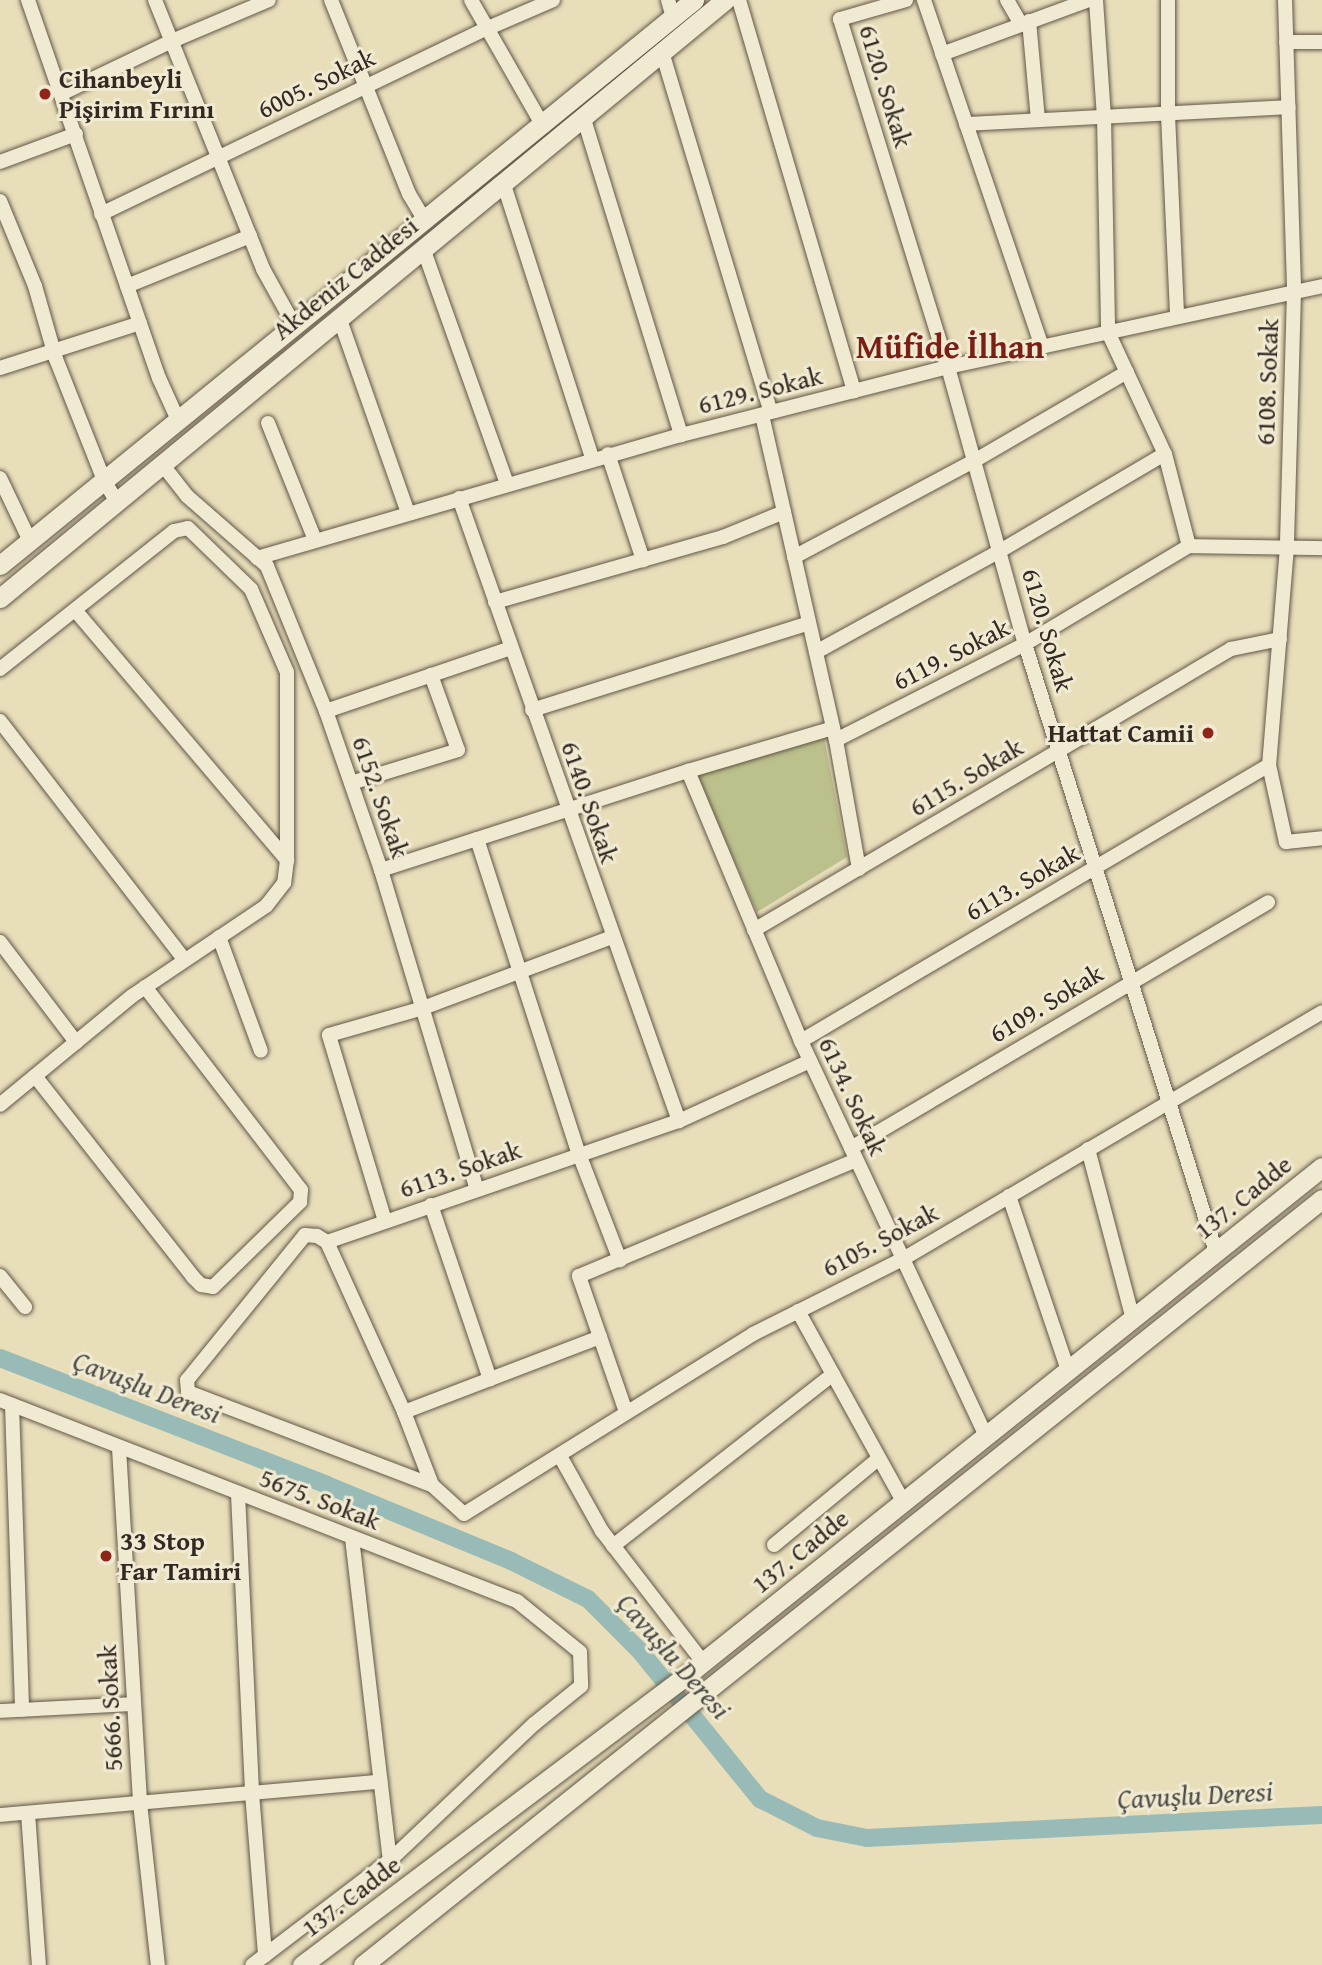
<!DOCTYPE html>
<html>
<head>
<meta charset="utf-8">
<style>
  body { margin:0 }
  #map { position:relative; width:1322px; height:1965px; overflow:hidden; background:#e8deba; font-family:"Gentium Book Plus",serif }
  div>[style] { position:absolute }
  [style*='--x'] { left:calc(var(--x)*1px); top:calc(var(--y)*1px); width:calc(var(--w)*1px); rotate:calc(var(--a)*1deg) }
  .green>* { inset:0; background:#bcc08c }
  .canal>* { height:18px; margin:-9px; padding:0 9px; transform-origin:9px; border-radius:9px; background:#99bbb7 }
  .roads { filter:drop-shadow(0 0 2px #615648) drop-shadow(0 0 2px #615648) }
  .street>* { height:14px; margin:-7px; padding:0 7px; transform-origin:7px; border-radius:7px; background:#f0ead2 }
  .secondary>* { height:19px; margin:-9.5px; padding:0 9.5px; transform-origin:9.5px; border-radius:9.5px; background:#f0ead2 }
  .dots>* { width:19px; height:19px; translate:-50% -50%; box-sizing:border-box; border:4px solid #f0ead2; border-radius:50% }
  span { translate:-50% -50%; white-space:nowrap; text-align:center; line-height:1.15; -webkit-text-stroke:6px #f0ead2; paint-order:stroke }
  .poi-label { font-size:26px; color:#342822; font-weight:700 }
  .left { translate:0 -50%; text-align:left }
  .right { translate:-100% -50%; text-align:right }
  .street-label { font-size:26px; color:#342822 }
  .water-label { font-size:28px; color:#4d4d47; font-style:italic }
  .district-label { font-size:33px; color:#7a1f14; font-weight:700 }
</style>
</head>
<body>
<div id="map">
  <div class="green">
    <div style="clip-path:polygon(824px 738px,847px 857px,757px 912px,696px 774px)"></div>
  </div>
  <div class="canal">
    <div style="--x:0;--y:1358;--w:351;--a:21.2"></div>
    <div style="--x:327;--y:1485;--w:199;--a:22.4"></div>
    <div style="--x:511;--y:1561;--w:86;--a:26.3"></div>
    <div style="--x:588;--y:1599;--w:74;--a:45"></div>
    <div style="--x:640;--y:1651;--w:191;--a:51"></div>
    <div style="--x:760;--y:1799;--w:64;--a:27"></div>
    <div style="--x:817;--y:1828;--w:51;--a:11.3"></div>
    <div style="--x:867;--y:1838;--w:456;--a:-2.9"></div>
  </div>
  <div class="roads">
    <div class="street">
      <div style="--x:28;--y:0;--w:400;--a:70.9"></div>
      <div style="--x:159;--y:378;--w:46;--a:65.7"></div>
      <div style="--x:155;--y:0;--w:290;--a:68.1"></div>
      <div style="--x:263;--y:269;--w:64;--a:61"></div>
      <div style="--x:331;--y:0;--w:209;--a:68.1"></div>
      <div style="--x:409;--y:194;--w:29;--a:59"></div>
      <div style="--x:471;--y:0;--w:143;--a:60.2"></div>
      <div style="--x:668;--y:0;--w:18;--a:74"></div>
      <div style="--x:739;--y:0;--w:408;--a:73.6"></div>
      <div style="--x:906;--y:0;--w:69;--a:163.9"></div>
      <div style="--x:840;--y:19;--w:364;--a:72.8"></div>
      <div style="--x:948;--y:367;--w:288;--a:74.5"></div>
      <div style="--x:1025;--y:644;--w:637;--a:72.56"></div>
      <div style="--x:924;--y:0;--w:367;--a:71.2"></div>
      <div style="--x:1007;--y:0;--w:28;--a:60"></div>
      <div style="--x:1096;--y:0;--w:117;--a:86.1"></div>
      <div style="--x:1104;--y:117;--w:215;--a:88.9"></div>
      <div style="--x:1108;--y:332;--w:135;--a:65"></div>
      <div style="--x:1165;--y:454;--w:95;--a:75.4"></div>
      <div style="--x:1168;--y:0;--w:115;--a:90"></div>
      <div style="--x:1168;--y:115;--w:202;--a:87.4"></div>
      <div style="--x:1285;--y:0;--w:292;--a:88.2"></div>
      <div style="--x:1294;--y:292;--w:255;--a:91.6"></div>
      <div style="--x:1287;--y:547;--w:219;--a:94.7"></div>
      <div style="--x:1269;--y:765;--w:79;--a:77.6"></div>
      <div style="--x:1286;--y:842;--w:36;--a:-6"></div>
      <div style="--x:1029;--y:21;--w:99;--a:84.8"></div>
      <div style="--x:1286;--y:42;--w:36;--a:0"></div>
      <div style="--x:662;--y:52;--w:376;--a:73.2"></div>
      <div style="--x:942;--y:54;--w:157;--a:-20.2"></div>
      <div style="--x:63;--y:93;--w:121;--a:-25.5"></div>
      <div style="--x:172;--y:41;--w:105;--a:-22.9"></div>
      <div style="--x:583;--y:116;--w:334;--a:72.9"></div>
      <div style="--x:966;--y:124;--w:323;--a:-3"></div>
      <div style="--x:0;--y:162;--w:81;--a:-20.2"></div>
      <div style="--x:503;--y:182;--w:290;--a:72.1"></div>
      <div style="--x:0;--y:201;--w:92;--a:67.6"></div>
      <div style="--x:35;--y:286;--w:76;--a:74"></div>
      <div style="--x:56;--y:359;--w:130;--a:68.4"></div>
      <div style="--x:104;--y:480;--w:24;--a:60"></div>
      <div style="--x:101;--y:214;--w:427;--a:-25.7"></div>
      <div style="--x:486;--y:29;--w:73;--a:-23.4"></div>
      <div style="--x:423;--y:248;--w:251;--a:70.4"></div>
      <div style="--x:127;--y:286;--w:133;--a:-22.1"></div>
      <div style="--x:339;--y:317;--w:208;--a:70.6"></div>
      <div style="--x:0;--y:368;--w:147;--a:-17.8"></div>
      <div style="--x:762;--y:415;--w:333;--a:77.2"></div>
      <div style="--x:836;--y:740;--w:131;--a:79.9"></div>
      <div style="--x:268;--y:423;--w:126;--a:68.1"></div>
      <div style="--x:608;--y:454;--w:112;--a:71.7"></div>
      <div style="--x:162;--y:464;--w:41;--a:52"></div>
      <div style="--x:187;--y:496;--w:106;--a:41.2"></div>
      <div style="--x:267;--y:566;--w:157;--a:67.9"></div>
      <div style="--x:326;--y:711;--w:168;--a:70.9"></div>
      <div style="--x:381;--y:870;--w:333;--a:73.3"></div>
      <div style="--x:0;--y:478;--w:70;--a:64.5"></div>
      <div style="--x:459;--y:498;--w:661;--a:70.55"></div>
      <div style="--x:794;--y:557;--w:204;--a:-28.1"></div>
      <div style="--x:974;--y:461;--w:177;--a:-30.2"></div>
      <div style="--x:257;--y:558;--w:441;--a:-16.2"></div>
      <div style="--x:681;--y:435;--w:276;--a:-14.3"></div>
      <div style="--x:948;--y:367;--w:383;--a:-12.2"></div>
      <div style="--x:495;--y:602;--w:237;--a:-15.9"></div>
      <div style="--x:723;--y:537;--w:66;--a:-22.3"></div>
      <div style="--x:75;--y:610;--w:328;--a:49.7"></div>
      <div style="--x:816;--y:652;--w:210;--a:-28.8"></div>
      <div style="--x:1000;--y:551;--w:191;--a:-30.5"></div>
      <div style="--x:0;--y:669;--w:222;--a:-38.4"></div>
      <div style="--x:174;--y:531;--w:14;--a:-12"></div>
      <div style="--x:188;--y:528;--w:88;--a:44.1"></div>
      <div style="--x:251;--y:589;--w:90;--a:66.6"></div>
      <div style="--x:287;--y:672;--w:188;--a:90"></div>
      <div style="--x:287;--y:860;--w:23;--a:97"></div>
      <div style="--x:284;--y:883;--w:29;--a:128"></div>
      <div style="--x:266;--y:906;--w:161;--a:146.1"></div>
      <div style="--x:132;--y:996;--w:171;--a:140.5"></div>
      <div style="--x:532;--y:710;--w:290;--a:-17.4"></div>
      <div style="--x:326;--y:711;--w:195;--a:-18.8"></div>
      <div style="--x:0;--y:721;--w:302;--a:52.3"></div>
      <div style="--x:836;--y:740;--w:212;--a:-26.9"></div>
      <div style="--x:1025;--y:644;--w:191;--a:-30.9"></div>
      <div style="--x:1189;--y:546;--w:133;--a:0.9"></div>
      <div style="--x:688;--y:771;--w:293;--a:67.3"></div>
      <div style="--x:801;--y:1041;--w:436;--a:64.9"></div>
      <div style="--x:351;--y:783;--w:112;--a:-17.1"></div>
      <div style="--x:458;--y:750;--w:80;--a:-109.8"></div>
      <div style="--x:477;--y:839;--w:331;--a:72.1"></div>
      <div style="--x:579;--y:1154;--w:114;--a:68.9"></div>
      <div style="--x:381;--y:870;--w:323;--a:-17.9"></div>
      <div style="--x:688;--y:771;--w:151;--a:-16.5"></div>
      <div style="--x:754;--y:930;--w:554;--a:-30.5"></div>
      <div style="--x:1231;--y:649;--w:50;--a:-11.5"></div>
      <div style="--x:219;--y:937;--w:121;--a:69.8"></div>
      <div style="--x:0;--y:942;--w:126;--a:52.8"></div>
      <div style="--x:801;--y:1041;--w:543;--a:-30.53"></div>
      <div style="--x:35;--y:1076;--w:256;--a:51.8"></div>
      <div style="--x:193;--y:1277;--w:11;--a:45"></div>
      <div style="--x:201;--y:1285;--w:12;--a:9"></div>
      <div style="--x:213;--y:1287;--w:122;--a:-44.3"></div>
      <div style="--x:300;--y:1202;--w:12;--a:-85"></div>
      <div style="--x:301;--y:1190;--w:256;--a:-127.5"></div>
      <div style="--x:851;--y:1148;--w:484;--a:-30.5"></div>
      <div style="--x:1088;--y:1149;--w:176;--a:75.2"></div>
      <div style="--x:1009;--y:1196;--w:184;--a:71.3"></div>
      <div style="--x:431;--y:1205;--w:184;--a:71.3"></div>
      <div style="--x:385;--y:1221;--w:194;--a:-106.8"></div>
      <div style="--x:329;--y:1035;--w:98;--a:-16"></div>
      <div style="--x:423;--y:1008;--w:202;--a:-20.6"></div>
      <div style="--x:327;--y:1242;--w:187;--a:65.6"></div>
      <div style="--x:404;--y:1412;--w:78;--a:69"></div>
      <div style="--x:432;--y:1485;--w:43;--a:42.2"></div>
      <div style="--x:464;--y:1514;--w:340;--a:-31.9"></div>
      <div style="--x:753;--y:1334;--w:168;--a:-26.6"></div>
      <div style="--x:903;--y:1259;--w:486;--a:-30.5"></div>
      <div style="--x:327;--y:1242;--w:372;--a:-19"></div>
      <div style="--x:679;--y:1121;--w:144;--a:-24.6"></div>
      <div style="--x:327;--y:1242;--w:12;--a:-149"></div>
      <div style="--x:317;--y:1236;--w:12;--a:-175"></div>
      <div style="--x:305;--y:1235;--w:187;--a:129.1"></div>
      <div style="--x:187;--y:1380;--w:12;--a:85"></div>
      <div style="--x:188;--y:1392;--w:261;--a:20.9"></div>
      <div style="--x:0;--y:1276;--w:40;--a:51"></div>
      <div style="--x:798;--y:1311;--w:217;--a:61.1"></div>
      <div style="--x:0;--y:1400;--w:555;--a:21.25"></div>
      <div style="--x:517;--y:1601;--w:81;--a:39"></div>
      <div style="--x:580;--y:1652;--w:34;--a:88"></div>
      <div style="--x:581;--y:1686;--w:60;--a:141"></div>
      <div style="--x:534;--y:1724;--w:198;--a:136.6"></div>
      <div style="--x:390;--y:1860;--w:173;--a:142.7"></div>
      <div style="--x:12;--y:1405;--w:305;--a:88.1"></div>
      <div style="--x:404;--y:1412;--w:210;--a:-20.9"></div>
      <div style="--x:626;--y:1412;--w:144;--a:-109.1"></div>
      <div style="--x:579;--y:1276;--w:300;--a:-22.7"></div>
      <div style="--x:119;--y:1448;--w:356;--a:86.6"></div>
      <div style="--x:140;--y:1803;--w:163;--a:83.7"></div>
      <div style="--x:560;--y:1456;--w:86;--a:60.8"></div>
      <div style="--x:602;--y:1531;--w:165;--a:52.4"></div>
      <div style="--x:238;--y:1494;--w:299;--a:87.3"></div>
      <div style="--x:252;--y:1793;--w:163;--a:85.4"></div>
      <div style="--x:352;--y:1538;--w:324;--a:83.3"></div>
      <div style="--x:774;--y:1545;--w:136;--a:-39.6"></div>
      <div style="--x:613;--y:1546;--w:279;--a:-38"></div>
      <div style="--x:0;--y:1711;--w:134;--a:-3"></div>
      <div style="--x:28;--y:1813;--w:152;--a:85.9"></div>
      <div style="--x:0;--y:1815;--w:382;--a:-5"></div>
    </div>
    <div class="secondary">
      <div style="--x:0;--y:565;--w:895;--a:-39.15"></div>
      <div style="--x:0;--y:598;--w:940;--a:-39.52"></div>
      <div style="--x:302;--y:1965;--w:490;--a:-37"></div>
      <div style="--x:693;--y:1670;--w:805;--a:-38.65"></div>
      <div style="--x:363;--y:1965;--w:1227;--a:-38.62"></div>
    </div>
  </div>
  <div class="dots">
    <div style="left:45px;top:94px;background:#8f2418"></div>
    <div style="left:1208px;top:733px;background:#8f2418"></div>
    <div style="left:106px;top:1556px;background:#8f2418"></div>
  </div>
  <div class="poi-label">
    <span class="left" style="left:59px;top:94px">Cihanbeyli<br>Pişirim Fırını</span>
    <span class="right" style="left:1194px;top:733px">Hattat Camii</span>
    <span class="left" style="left:120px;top:1556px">33 Stop<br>Far Tamiri</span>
  </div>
  <div class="street-label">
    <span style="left:316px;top:83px;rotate:-26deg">6005. Sokak</span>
    <span style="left:886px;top:86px;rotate:73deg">6120. Sokak</span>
    <span style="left:345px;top:278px;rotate:-39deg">Akdeniz Caddesi</span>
    <span style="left:1267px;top:382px;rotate:-88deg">6108. Sokak</span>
    <span style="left:760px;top:390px;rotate:-14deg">6129. Sokak</span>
    <span style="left:1048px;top:630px;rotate:74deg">6120. Sokak</span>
    <span style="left:951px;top:654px;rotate:-27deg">6119. Sokak</span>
    <span style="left:966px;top:777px;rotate:-31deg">6115. Sokak</span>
    <span style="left:381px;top:797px;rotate:71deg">6152. Sokak</span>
    <span style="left:590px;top:802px;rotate:71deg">6140. Sokak</span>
    <span style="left:1022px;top:882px;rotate:-30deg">6113. Sokak</span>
    <span style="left:1046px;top:1003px;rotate:-31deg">6109. Sokak</span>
    <span style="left:853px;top:1096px;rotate:65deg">6134. Sokak</span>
    <span style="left:460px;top:1169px;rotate:-19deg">6113. Sokak</span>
    <span style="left:1243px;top:1197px;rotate:-39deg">137. Cadde</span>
    <span style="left:880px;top:1240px;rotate:-28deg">6105. Sokak</span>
    <span style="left:320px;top:1499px;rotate:21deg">5675. Sokak</span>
    <span style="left:800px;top:1551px;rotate:-39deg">137. Cadde</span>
    <span style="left:110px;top:1708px;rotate:-93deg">5666. Sokak</span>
    <span style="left:351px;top:1896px;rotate:-37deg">137. Cadde</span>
  </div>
  <div class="water-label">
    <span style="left:147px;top:1387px;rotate:21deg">Çavuşlu Deresi</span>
    <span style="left:674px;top:1656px;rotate:49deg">Çavuşlu Deresi</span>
    <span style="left:1195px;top:1795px;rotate:-3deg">Çavuşlu Deresi</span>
  </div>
  <div class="district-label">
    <span style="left:950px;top:347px">Müfide İlhan</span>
  </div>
</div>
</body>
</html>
